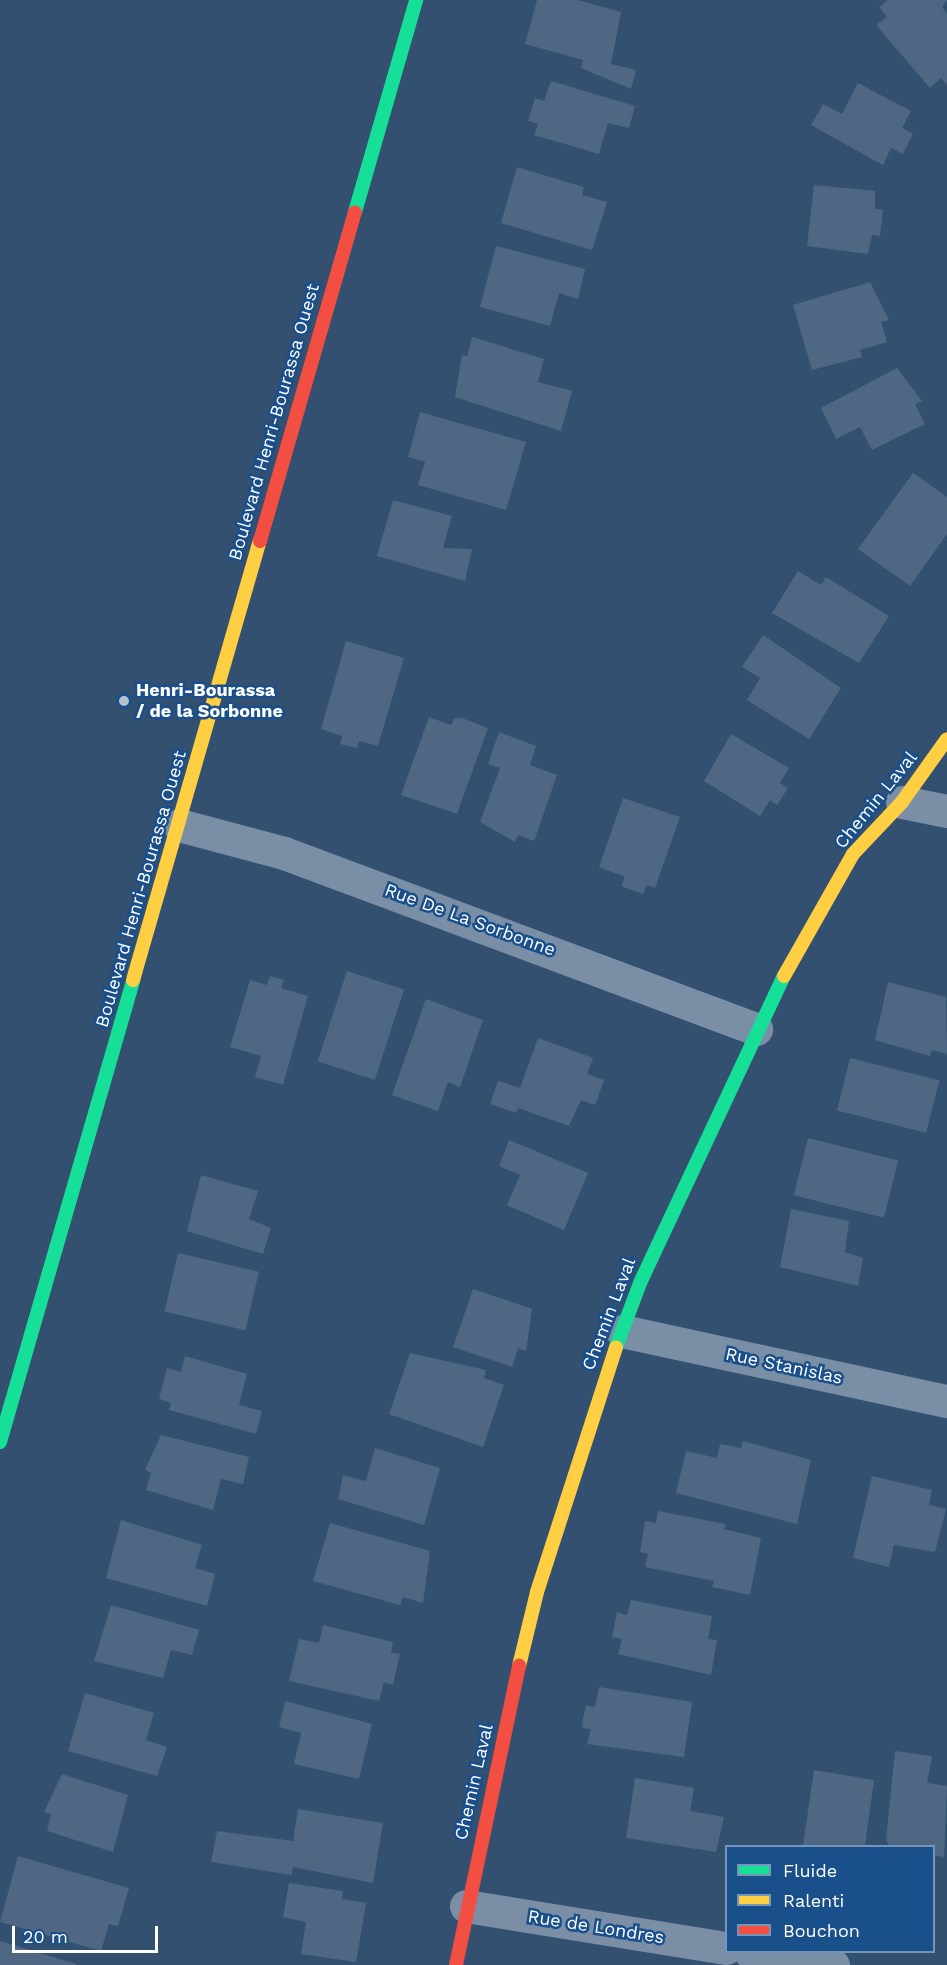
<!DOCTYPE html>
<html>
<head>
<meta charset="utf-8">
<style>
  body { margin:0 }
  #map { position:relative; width:947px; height:1965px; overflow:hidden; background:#335071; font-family:"Work Sans",sans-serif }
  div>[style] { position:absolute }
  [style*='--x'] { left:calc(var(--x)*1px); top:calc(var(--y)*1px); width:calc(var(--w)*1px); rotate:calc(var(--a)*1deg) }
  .building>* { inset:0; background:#4f6782; transform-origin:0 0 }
  .street>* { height:33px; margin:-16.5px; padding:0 16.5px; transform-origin:16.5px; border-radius:16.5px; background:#7a8fa6 }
  .fast>* { height:14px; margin:-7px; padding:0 7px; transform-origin:7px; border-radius:7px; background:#16e098 }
  .slow>* { height:14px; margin:-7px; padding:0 7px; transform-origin:7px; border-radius:7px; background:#ffcf43 }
  .jam>* { height:14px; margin:-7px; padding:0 7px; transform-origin:7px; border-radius:7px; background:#f24e42 }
  .dots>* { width:16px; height:16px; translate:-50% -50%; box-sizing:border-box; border:3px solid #194f8b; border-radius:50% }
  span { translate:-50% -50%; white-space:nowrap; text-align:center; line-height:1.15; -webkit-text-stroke:5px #194f8b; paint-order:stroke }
  .street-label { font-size:18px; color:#fff }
  .poi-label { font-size:18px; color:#fff; font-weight:700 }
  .left { translate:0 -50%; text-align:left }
  .legend { position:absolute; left:725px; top:1845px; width:210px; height:108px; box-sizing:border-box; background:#194f8b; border:2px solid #7595b9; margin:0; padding:8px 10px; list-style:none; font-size:18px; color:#fff }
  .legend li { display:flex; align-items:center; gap:12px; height:30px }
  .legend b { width:30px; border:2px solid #7595b9 }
  .scale { position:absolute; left:12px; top:1926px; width:146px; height:27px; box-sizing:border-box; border:3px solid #fff; border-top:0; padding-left:8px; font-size:18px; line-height:21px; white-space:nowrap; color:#fff; -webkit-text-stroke:4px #194f8b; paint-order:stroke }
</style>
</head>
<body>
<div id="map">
  <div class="building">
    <div style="clip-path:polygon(537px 0,578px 0,621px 12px,611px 64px,636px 70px,631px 89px,581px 68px,583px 60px,525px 44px)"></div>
    <div style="clip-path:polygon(888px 0,947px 0,942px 7px,947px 14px,947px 85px,941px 78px,930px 88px,876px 25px,887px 17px,879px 7px)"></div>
    <div style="clip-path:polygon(551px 81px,635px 106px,629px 128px,608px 123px,599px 154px,534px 135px,538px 124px,528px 121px,535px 98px,544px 101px)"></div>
    <div style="clip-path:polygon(858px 83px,911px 111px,902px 128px,913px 134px,903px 154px,891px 148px,883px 165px,811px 125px,823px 104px,842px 114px)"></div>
    <div style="clip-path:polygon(517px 167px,584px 187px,582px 195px,607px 202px,592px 250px,501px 223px)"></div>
    <div style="clip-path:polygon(814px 185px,875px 191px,875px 209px,883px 210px,880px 236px,872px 235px,868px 254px,807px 246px)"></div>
    <div style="clip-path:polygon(496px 246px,585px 269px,578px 299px,559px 293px,550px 326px,480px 307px)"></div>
    <div style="clip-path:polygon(870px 282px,889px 320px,881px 322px,887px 342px,860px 350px,862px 357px,812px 370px,793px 305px)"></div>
    <div style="clip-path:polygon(472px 337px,544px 359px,538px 382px,572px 391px,561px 431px,455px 397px,462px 355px,467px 356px)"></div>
    <div style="clip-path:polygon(897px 368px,922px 401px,915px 404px,925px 424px,872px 450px,860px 427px,836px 439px,821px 408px)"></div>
    <div style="clip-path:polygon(420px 412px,526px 442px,506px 510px,418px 485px,425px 462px,408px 457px)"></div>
    <div style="clip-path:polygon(913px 473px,947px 497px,947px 534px,910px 586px,858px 549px)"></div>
    <div style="clip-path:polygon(393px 500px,452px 516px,443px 548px,472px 549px,465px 581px,377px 556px)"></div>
    <div style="clip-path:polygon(798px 571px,821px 585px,826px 577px,889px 616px,859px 663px,772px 613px)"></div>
    <div style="clip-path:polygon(763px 635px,841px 688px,809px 739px,747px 700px,760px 678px,742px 667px)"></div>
    <div style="clip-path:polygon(346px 641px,404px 658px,378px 746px,359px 741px,357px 748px,340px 744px,342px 736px,321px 729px)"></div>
    <div style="clip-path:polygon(429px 717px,451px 725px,454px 719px,462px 718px,488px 728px,457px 814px,401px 795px)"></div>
    <div style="clip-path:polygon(499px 732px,536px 746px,530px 765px,557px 775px,534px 841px,518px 835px,515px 842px,480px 822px,500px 768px,488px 764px)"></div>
    <div style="clip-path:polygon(731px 734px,789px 768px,780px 783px,788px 788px,777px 805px,770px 800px,760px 816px,704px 781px)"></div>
    <div style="clip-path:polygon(623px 798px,680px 817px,655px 888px,647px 885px,643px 894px,621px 886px,625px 877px,599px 867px)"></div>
    <div style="left:347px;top:971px;width:60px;height:95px;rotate:18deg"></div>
    <div style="clip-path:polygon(270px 976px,284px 980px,281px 988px,308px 996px,283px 1085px,255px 1077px,261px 1056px,230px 1047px,250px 980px,267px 985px)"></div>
    <div style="clip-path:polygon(888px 982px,946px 997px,947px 1054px,932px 1050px,930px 1056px,875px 1040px)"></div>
    <div style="clip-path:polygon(426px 999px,483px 1020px,460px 1087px,448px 1082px,438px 1111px,392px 1095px)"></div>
    <div style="clip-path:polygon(538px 1038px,593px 1058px,587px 1074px,604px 1080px,595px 1105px,581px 1100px,569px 1126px,518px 1108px,516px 1113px,490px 1104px,498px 1081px,520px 1088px)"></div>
    <div style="left:850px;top:1058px;width:92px;height:54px;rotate:14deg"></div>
    <div style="left:808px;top:1138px;width:93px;height:59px;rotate:14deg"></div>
    <div style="clip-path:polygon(509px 1140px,588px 1173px,564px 1230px,507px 1205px,520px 1175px,499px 1166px)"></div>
    <div style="clip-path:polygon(201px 1175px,258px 1191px,249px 1219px,271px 1228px,263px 1254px,187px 1231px)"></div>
    <div style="clip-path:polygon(791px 1209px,849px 1221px,845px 1252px,863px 1258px,858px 1286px,780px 1267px)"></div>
    <div style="left:178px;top:1253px;width:83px;height:60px;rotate:13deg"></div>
    <div style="clip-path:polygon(473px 1289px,532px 1309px,526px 1351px,518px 1348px,512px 1367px,453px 1347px)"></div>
    <div style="clip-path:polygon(410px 1353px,486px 1370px,484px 1378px,504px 1385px,483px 1447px,389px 1414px)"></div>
    <div style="clip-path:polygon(185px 1356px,247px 1374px,239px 1405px,262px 1411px,256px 1434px,169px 1410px,171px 1403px,159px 1399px,167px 1368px,181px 1372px)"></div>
    <div style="clip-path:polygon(161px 1435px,249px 1457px,243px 1484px,221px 1479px,213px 1510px,146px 1490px,151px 1473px,145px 1470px)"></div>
    <div style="clip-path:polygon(743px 1441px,811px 1460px,797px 1524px,676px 1493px,686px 1451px,717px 1458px,720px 1444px,741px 1448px)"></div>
    <div style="clip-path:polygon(375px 1448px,440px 1468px,424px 1525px,338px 1499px,343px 1475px,366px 1481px)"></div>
    <div style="clip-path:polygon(872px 1476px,932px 1490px,929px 1505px,946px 1509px,935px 1552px,894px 1545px,889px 1567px,853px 1558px)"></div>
    <div style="clip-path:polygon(658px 1511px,726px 1524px,724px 1529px,761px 1538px,750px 1595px,712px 1587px,714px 1581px,645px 1567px,648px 1554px,640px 1552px,645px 1521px,656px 1523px)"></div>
    <div style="clip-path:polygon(121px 1520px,202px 1545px,195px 1568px,215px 1574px,207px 1606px,106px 1578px)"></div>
    <div style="clip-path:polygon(330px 1523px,430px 1551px,423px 1603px,403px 1597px,400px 1605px,313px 1581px)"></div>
    <div style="clip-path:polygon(631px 1600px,712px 1616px,708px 1639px,717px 1640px,711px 1675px,618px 1654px,622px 1639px,612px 1637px,617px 1612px,627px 1615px)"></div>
    <div style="clip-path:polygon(111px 1605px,199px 1630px,192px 1655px,171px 1650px,163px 1678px,94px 1661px)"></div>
    <div style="clip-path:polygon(323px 1625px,393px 1642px,391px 1653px,400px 1654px,393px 1685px,384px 1682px,379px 1701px,289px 1681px,299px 1639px,319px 1643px)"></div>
    <div style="clip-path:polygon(599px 1687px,692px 1702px,684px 1757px,587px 1744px,591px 1729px,582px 1728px,583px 1719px,586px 1706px,595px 1707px)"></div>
    <div style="clip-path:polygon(85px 1693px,154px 1713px,146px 1740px,167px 1747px,157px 1776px,68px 1751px)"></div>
    <div style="clip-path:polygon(285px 1701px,372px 1724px,359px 1779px,294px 1764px,301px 1733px,279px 1727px)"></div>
    <div style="clip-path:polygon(895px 1751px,932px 1756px,927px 1783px,947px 1786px,944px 1857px,934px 1855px,934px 1846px,889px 1846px,886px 1840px)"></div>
    <div style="clip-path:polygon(814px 1770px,874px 1780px,865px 1846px,803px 1846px)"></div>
    <div style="clip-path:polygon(62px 1774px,128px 1795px,113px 1852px,47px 1831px,51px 1814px,44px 1812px)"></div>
    <div style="clip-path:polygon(635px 1778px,694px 1788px,690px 1811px,724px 1817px,716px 1852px,626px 1838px)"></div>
    <div style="clip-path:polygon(298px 1809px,383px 1823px,373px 1883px,293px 1867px,292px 1875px,211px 1862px,217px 1831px,293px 1841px)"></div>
    <div style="clip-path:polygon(18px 1856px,129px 1888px,118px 1926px,109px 1924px,101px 1951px,0 1922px)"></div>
    <div style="clip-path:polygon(289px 1883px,343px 1891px,342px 1899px,366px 1903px,356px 1962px,301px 1954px,306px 1922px,283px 1917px)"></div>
    <div style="clip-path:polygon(0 1941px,76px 1964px,76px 1965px,0 1965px)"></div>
  </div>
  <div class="street">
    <div style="--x:902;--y:802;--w:46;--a:11.3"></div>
    <div style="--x:179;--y:825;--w:109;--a:14.9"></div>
    <div style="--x:284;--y:853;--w:504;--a:20.45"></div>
    <div style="--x:622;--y:1331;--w:332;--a:12.2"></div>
    <div style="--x:466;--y:1906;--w:263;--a:9.2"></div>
    <div style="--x:750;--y:1952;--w:84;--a:8.9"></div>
  </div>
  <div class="fast">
    <div style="--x:355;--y:212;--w:221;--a:-73.9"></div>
    <div style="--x:616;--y:1347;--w:68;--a:-69.4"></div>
    <div style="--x:640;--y:1283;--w:339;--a:-64.9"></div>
    <div style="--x:0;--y:1442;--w:481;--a:-73.9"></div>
  </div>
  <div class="slow">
    <div style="--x:784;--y:976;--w:140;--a:-60.5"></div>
    <div style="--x:853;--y:854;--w:71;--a:-46.7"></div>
    <div style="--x:902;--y:802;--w:77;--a:-54.5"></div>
    <div style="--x:133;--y:980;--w:457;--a:-73.9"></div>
    <div style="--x:519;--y:1666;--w:76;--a:-76.3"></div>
    <div style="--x:537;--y:1592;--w:257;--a:-72.1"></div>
  </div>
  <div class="jam">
    <div style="--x:260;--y:541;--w:342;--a:-73.9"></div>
    <div style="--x:456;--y:1965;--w:306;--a:-78.1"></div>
  </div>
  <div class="dots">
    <div style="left:124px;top:701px;background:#b8c2cd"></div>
  </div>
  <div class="street-label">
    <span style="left:274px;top:422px;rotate:-74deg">Boulevard Henri-Bourassa Ouest</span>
    <span style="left:876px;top:800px;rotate:-51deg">Chemin Laval</span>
    <span style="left:141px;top:889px;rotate:-74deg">Boulevard Henri-Bourassa Ouest</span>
    <span style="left:470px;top:920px;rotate:20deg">Rue De La Sorbonne</span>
    <span style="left:609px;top:1314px;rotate:-69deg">Chemin Laval</span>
    <span style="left:784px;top:1366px;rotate:12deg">Rue Stanislas</span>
    <span style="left:474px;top:1782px;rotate:-77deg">Chemin Laval</span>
    <span style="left:596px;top:1927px;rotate:9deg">Rue de Londres</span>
  </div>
  <div class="poi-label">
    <span class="left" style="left:136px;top:701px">Henri-Bourassa<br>/ de la Sorbonne</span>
  </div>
  <ul class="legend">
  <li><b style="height:8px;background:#16e098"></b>Fluide</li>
  <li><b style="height:8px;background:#ffcf43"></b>Ralenti</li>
  <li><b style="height:8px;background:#f24e42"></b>Bouchon</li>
  </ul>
  <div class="scale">20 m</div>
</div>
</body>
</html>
